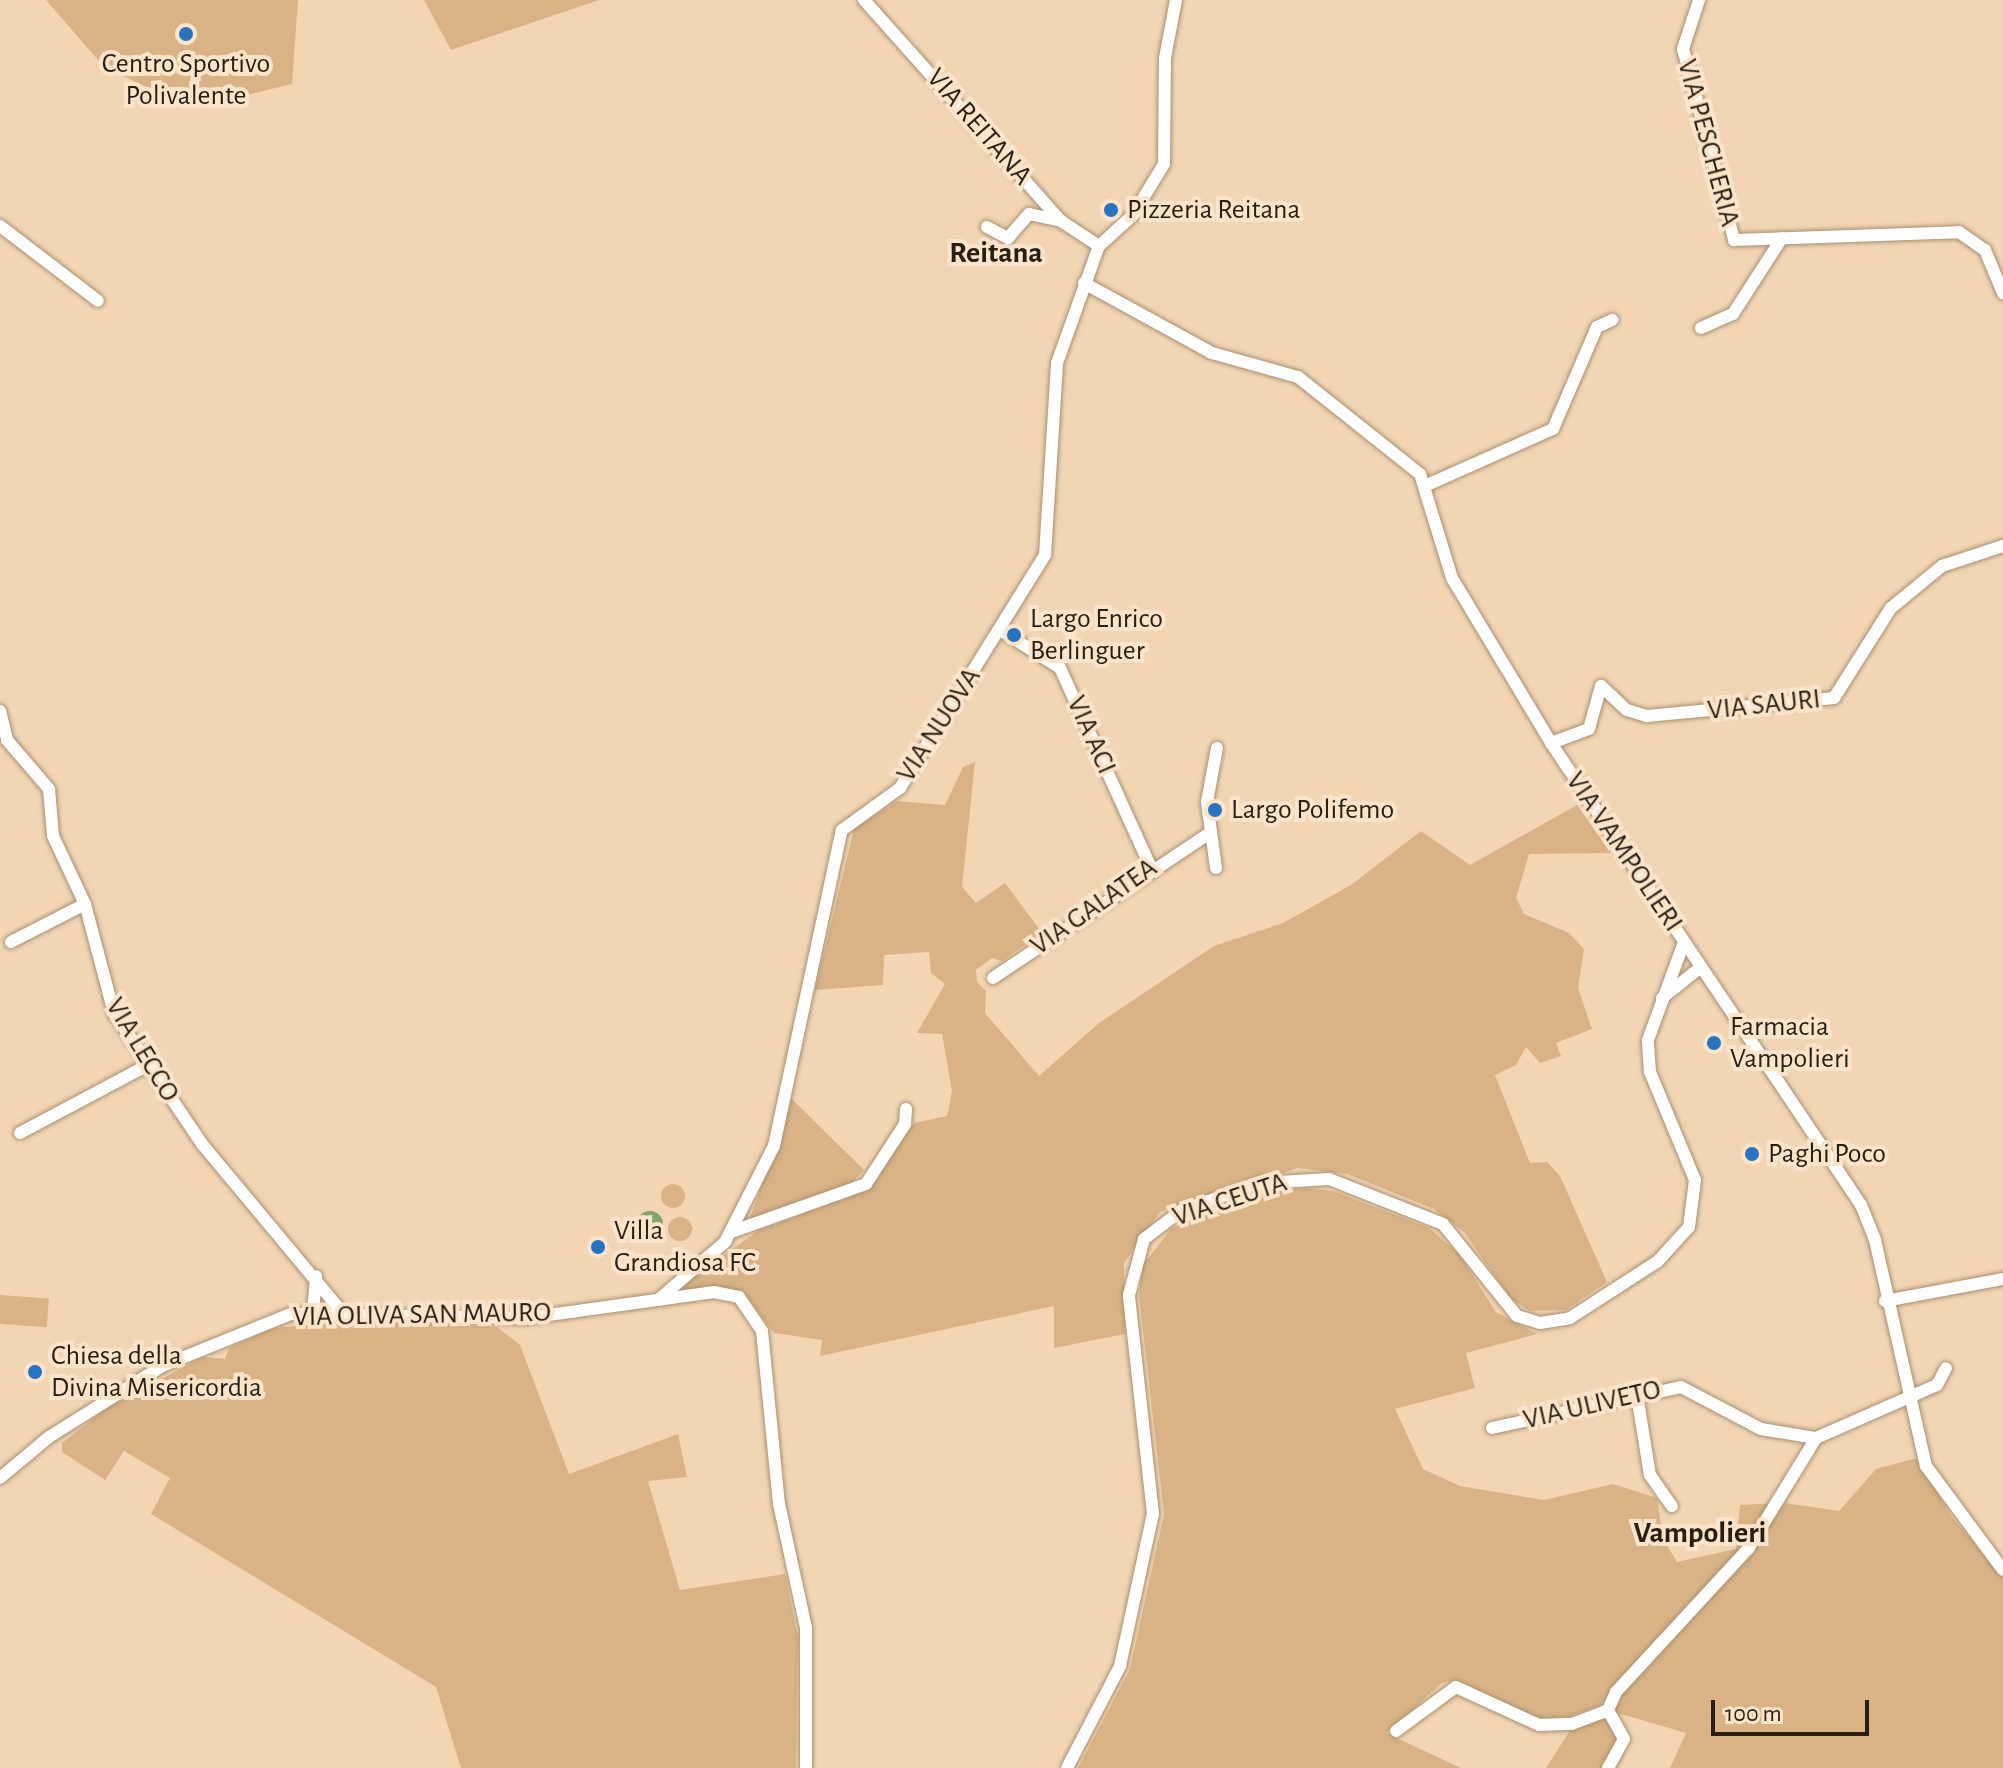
<!DOCTYPE html>
<html>
<head>
<meta charset="utf-8">
<style>
  body { margin:0 }
  #map { position:relative; width:2003px; height:1768px; overflow:hidden; background:#f2d6b4; font-family:"Alegreya Sans",sans-serif }
  div>[style] { position:absolute }
  [style*='--x'] { left:calc(var(--x)*1px); top:calc(var(--y)*1px); width:calc(var(--w)*1px); rotate:calc(var(--a)*1deg) }
  .green>* { inset:0; background:#d9b385; transform-origin:0 0 }
  .round { border-radius:50% }
  .water>* { inset:0; background:#83a469 }
  .roads { filter:drop-shadow(0 0 2px #aa9070) drop-shadow(0 0 2px #aa9070) }
  .minor>* { height:12px; margin:-6px; padding:0 6px; transform-origin:6px; border-radius:6px; background:#fff }
  .dots>* { width:22px; height:22px; translate:-50% -50%; box-sizing:border-box; border:4px solid #fbe4c9; border-radius:50% }
  span { translate:-50% -50%; white-space:nowrap; text-align:center; line-height:1.15; -webkit-text-stroke:8px #fbe4c9; paint-order:stroke }
  .poi-label { font-size:28px; color:#281e11 }
  .left { translate:0 -50%; text-align:left }
  .street-label { font-size:28px; color:#281e11 }
  .neighbourhood-label { font-size:30px; color:#281e11; font-weight:700 }
  .scale { position:absolute; left:1711px; top:1700px; width:158px; height:36px; box-sizing:border-box; border:4px solid #281e11; border-top:0; padding-left:10px; font-size:24px; line-height:28px; white-space:nowrap; color:#281e11; -webkit-text-stroke:6px #fbe4c9; paint-order:stroke }
</style>
</head>
<body>
<div id="map">
  <div class="green">
    <div style="clip-path:polygon(46px 0,298px 0,292px 84px,194px 108px,105px 68px)"></div>
    <div style="clip-path:polygon(424px 0,599px 0,451px 50px)"></div>
    <div style="clip-path:polygon(975px 762px,962px 887px,976px 903px,1005px 883px,1042px 933px,1002px 961px,992px 958px,976px 970px,977px 982px,986px 991px,985px 1013px,1039px 1076px,1099px 1023px,1214px 946px,1283px 923px,1351px 885px,1421px 831px,1470px 865px,1577px 805px,1611px 853px,1529px 854px,1516px 898px,1524px 914px,1569px 933px,1584px 949px,1578px 988px,1592px 1029px,1556px 1043px,1561px 1056px,1540px 1063px,1526px 1047px,1516px 1065px,1495px 1075px,1530px 1163px,1547px 1162px,1560px 1176px,1607px 1282px,1566px 1310px,1530px 1311px,1511px 1299px,1464px 1232px,1434px 1209px,1347px 1174px,1298px 1168px,1160px 1212px,1124px 1263px,1125px 1334px,1054px 1348px,1054px 1306px,820px 1356px,822px 1340px,774px 1333px,742px 1290px,677px 1289px,759px 1230px,870px 1189px,914px 1123px,947px 1116px,952px 1091px,942px 1034px,917px 1033px,945px 984px,931px 973px,929px 952px,884px 955px,883px 985px,815px 990px,854px 829px,897px 801px,945px 805px,963px 767px)"></div>
    <div style="clip-path:polygon(792px 1099px,864px 1170px,848px 1187px,749px 1221px)"></div>
    <div class="round" style="left:661px;top:1184px;width:24px;height:24px"></div>
    <div style="clip-path:polygon(1306px 1188px,1333px 1191px,1429px 1228px,1459px 1254px,1496px 1312px,1537px 1334px,1466px 1353px,1475px 1388px,1395px 1409px,1423px 1469px,1460px 1486px,1544px 1500px,1613px 1484px,1657px 1498px,1663px 1539px,1677px 1562px,1736px 1549px,1740px 1505px,1777px 1503px,1744px 1550px,1601px 1705px,1560px 1720px,1536px 1718px,1455px 1680px,1442px 1683px,1386px 1733px,1461px 1768px,1078px 1768px,1130px 1669px,1164px 1514px,1139px 1295px,1143px 1265px,1171px 1229px,1203px 1213px,1269px 1191px)"></div>
    <div class="round" style="left:668px;top:1217px;width:24px;height:24px"></div>
    <div style="left:0;top:1295px;width:49px;height:29px;rotate:4deg"></div>
    <div style="clip-path:polygon(359px 1321px,497px 1327px,520px 1345px,569px 1474px,678px 1434px,687px 1477px,648px 1481px,680px 1590px,785px 1574px,798px 1637px,796px 1768px,461px 1768px,436px 1687px,151px 1514px,170px 1478px,124px 1451px,105px 1480px,62px 1452px,62px 1443px,107px 1408px,203px 1357px,225px 1359px,229px 1348px,272px 1328px)"></div>
    <div style="clip-path:polygon(1917px 1458px,1951px 1516px,2003px 1577px,2003px 1768px,1670px 1768px,1686px 1733px,1614px 1712px,1617px 1694px,1785px 1503px,1839px 1511px,1876px 1469px)"></div>
    <div style="clip-path:polygon(1600px 1714px,1620px 1737px,1604px 1768px,1546px 1768px,1571px 1729px)"></div>
  </div>
  <div class="water">
    <div class="round" style="left:637px;top:1211px;width:26px;height:26px"></div>
  </div>
  <div class="roads">
    <div class="minor">
      <div style="--x:864;--y:0;--w:296;--a:48.3"></div>
      <div style="--x:1061;--y:221;--w:45;--a:33.3"></div>
      <div style="--x:1699;--y:0;--w:52;--a:108.1"></div>
      <div style="--x:1683;--y:49;--w:198;--a:75"></div>
      <div style="--x:1734;--y:240;--w:225;--a:-2"></div>
      <div style="--x:1959;--y:232;--w:32;--a:35"></div>
      <div style="--x:1985;--y:250;--w:47;--a:67.3"></div>
      <div style="--x:0;--y:226;--w:123;--a:37.4"></div>
      <div style="--x:987;--y:227;--w:24;--a:28"></div>
      <div style="--x:1008;--y:238;--w:32;--a:-49"></div>
      <div style="--x:1029;--y:214;--w:33;--a:12"></div>
      <div style="--x:1099;--y:246;--w:46;--a:-42.4"></div>
      <div style="--x:1133;--y:215;--w:60;--a:-58.7"></div>
      <div style="--x:1164;--y:164;--w:106;--a:-89.5"></div>
      <div style="--x:1165;--y:58;--w:59;--a:-79.3"></div>
      <div style="--x:1084;--y:283;--w:146;--a:28.7"></div>
      <div style="--x:1212;--y:353;--w:89;--a:15.6"></div>
      <div style="--x:1298;--y:377;--w:156;--a:38.5"></div>
      <div style="--x:1420;--y:474;--w:109;--a:72.9"></div>
      <div style="--x:1452;--y:578;--w:192;--a:59"></div>
      <div style="--x:1551;--y:743;--w:556;--a:56.14"></div>
      <div style="--x:1861;--y:1205;--w:38;--a:68"></div>
      <div style="--x:1875;--y:1240;--w:232;--a:77.3"></div>
      <div style="--x:1926;--y:1466;--w:129;--a:53.5"></div>
      <div style="--x:1701;--y:328;--w:35;--a:-24"></div>
      <div style="--x:1733;--y:314;--w:90;--a:-57.2"></div>
      <div style="--x:1427;--y:485;--w:138;--a:-24"></div>
      <div style="--x:1553;--y:429;--w:111;--a:-66.7"></div>
      <div style="--x:1597;--y:327;--w:17;--a:-25"></div>
      <div style="--x:1000;--y:630;--w:71;--a:32.3"></div>
      <div style="--x:1060;--y:668;--w:220;--a:65.5"></div>
      <div style="--x:0;--y:711;--w:30;--a:76"></div>
      <div style="--x:7;--y:740;--w:65;--a:49.4"></div>
      <div style="--x:49;--y:789;--w:47;--a:85.1"></div>
      <div style="--x:53;--y:836;--w:75;--a:64.8"></div>
      <div style="--x:85;--y:904;--w:113;--a:75.1"></div>
      <div style="--x:114;--y:1013;--w:158;--a:56.1"></div>
      <div style="--x:202;--y:1144;--w:217;--a:50.2"></div>
      <div style="--x:1551;--y:743;--w:40;--a:-20.2"></div>
      <div style="--x:1589;--y:729;--w:45;--a:-74.4"></div>
      <div style="--x:1601;--y:686;--w:35;--a:43"></div>
      <div style="--x:1627;--y:710;--w:21;--a:17"></div>
      <div style="--x:1647;--y:716;--w:188;--a:-5.5"></div>
      <div style="--x:1834;--y:698;--w:107;--a:-57.7"></div>
      <div style="--x:1891;--y:608;--w:66;--a:-39.5"></div>
      <div style="--x:1942;--y:566;--w:64;--a:-18.2"></div>
      <div style="--x:1216;--y:868;--w:67;--a:-97.8"></div>
      <div style="--x:1207;--y:802;--w:55;--a:-79.5"></div>
      <div style="--x:11;--y:942;--w:83;--a:-27.2"></div>
      <div style="--x:993;--y:978;--w:262;--a:-33.8"></div>
      <div style="--x:1662;--y:998;--w:50;--a:-38.5"></div>
      <div style="--x:20;--y:1133;--w:143;--a:-28"></div>
      <div style="--x:731;--y:1232;--w:143;--a:-19.6"></div>
      <div style="--x:866;--y:1184;--w:72;--a:-57"></div>
      <div style="--x:905;--y:1124;--w:15;--a:-86"></div>
      <div style="--x:658;--y:1300;--w:89;--a:-40.9"></div>
      <div style="--x:725;--y:1242;--w:108;--a:-63"></div>
      <div style="--x:774;--y:1146;--w:323;--a:-77.9"></div>
      <div style="--x:842;--y:830;--w:72;--a:-35.9"></div>
      <div style="--x:900;--y:788;--w:274;--a:-58.1"></div>
      <div style="--x:1045;--y:555;--w:192;--a:-86.4"></div>
      <div style="--x:1057;--y:363;--w:124;--a:-70.3"></div>
      <div style="--x:1885;--y:1301;--w:120;--a:-10.6"></div>
      <div style="--x:313;--y:1312;--w:36;--a:-85"></div>
      <div style="--x:1637;--y:1395;--w:81;--a:80.8"></div>
      <div style="--x:1650;--y:1475;--w:38;--a:55"></div>
      <div style="--x:1492;--y:1428;--w:193;--a:-12.2"></div>
      <div style="--x:1681;--y:1387;--w:90;--a:27.7"></div>
      <div style="--x:1761;--y:1429;--w:56;--a:9.3"></div>
      <div style="--x:1816;--y:1438;--w:132;--a:-23.7"></div>
      <div style="--x:1937;--y:1385;--w:19;--a:-62"></div>
      <div style="--x:0;--y:1478;--w:64;--a:-39.9"></div>
      <div style="--x:49;--y:1437;--w:133;--a:-32.1"></div>
      <div style="--x:162;--y:1366;--w:139;--a:-22"></div>
      <div style="--x:291;--y:1314;--w:236;--a:1"></div>
      <div style="--x:527;--y:1318;--w:189;--a:-7.9"></div>
      <div style="--x:714;--y:1292;--w:25;--a:11"></div>
      <div style="--x:739;--y:1297;--w:41;--a:55.9"></div>
      <div style="--x:762;--y:1331;--w:174;--a:84.4"></div>
      <div style="--x:779;--y:1504;--w:127;--a:77.7"></div>
      <div style="--x:806;--y:1628;--w:140;--a:90"></div>
      <div style="--x:1396;--y:1731;--w:74;--a:-36.3"></div>
      <div style="--x:1456;--y:1687;--w:91;--a:24.6"></div>
      <div style="--x:1539;--y:1725;--w:33;--a:-2"></div>
      <div style="--x:1572;--y:1724;--w:39;--a:-21"></div>
      <div style="--x:1067;--y:1768;--w:115;--a:-62.5"></div>
      <div style="--x:1120;--y:1666;--w:156;--a:-77.8"></div>
      <div style="--x:1153;--y:1514;--w:220;--a:-96.3"></div>
      <div style="--x:1129;--y:1295;--w:58;--a:-75"></div>
      <div style="--x:1144;--y:1239;--w:48;--a:-37.3"></div>
      <div style="--x:1182;--y:1210;--w:83;--a:-18.9"></div>
      <div style="--x:1261;--y:1183;--w:68;--a:-3.4"></div>
      <div style="--x:1329;--y:1179;--w:123;--a:21.5"></div>
      <div style="--x:1443;--y:1224;--w:118;--a:51.2"></div>
      <div style="--x:1517;--y:1316;--w:24;--a:17"></div>
      <div style="--x:1540;--y:1323;--w:30;--a:-9"></div>
      <div style="--x:1570;--y:1318;--w:105;--a:-32.9"></div>
      <div style="--x:1658;--y:1261;--w:46;--a:-47.6"></div>
      <div style="--x:1689;--y:1227;--w:47;--a:-82.7"></div>
      <div style="--x:1695;--y:1180;--w:117;--a:-112.6"></div>
      <div style="--x:1650;--y:1072;--w:32;--a:-94"></div>
      <div style="--x:1648;--y:1040;--w:104;--a:-69.8"></div>
      <div style="--x:1608;--y:1768;--w:33;--a:-61"></div>
      <div style="--x:1624;--y:1739;--w:33;--a:-119"></div>
      <div style="--x:1608;--y:1710;--w:20;--a:-66"></div>
      <div style="--x:1616;--y:1692;--w:195;--a:-47.3"></div>
      <div style="--x:1748;--y:1549;--w:130;--a:-58.5"></div>
    </div>
  </div>
  <div class="dots">
    <div style="left:186px;top:34px;background:#2575c4"></div>
    <div style="left:1111px;top:210px;background:#2575c4"></div>
    <div style="left:1014px;top:635px;background:#2575c4"></div>
    <div style="left:1215px;top:810px;background:#2575c4"></div>
    <div style="left:1714px;top:1043px;background:#2575c4"></div>
    <div style="left:1752px;top:1154px;background:#2575c4"></div>
    <div style="left:598px;top:1247px;background:#2575c4"></div>
    <div style="left:35px;top:1372px;background:#2575c4"></div>
  </div>
  <div class="poi-label">
    <span style="left:186px;top:80px">Centro Sportivo<br>Polivalente</span>
    <span class="left" style="left:1127px;top:210px">Pizzeria Reitana</span>
    <span class="left" style="left:1030px;top:635px">Largo Enrico<br>Berlinguer</span>
    <span class="left" style="left:1231px;top:810px">Largo Polifemo</span>
    <span class="left" style="left:1730px;top:1043px">Farmacia<br>Vampolieri</span>
    <span class="left" style="left:1768px;top:1154px">Paghi Poco</span>
    <span class="left" style="left:614px;top:1247px">Villa<br>Grandiosa FC</span>
    <span class="left" style="left:51px;top:1372px">Chiesa della<br>Divina Misericordia</span>
  </div>
  <div class="street-label">
    <span style="left:979px;top:127px;rotate:49deg">VIA REITANA</span>
    <span style="left:1708px;top:143px;rotate:75deg">VIA PESCHERIA</span>
    <span style="left:1764px;top:705px;rotate:-6deg">VIA SAURI</span>
    <span style="left:939px;top:725px;rotate:-57deg">VIA NUOVA</span>
    <span style="left:1091px;top:735px;rotate:66deg">VIA ACI</span>
    <span style="left:1624px;top:852px;rotate:56deg">VIA VAMPOLIERI</span>
    <span style="left:1094px;top:907px;rotate:-35deg">VIA GALATEA</span>
    <span style="left:142px;top:1050px;rotate:59deg">VIA LECCO</span>
    <span style="left:1230px;top:1200px;rotate:-18deg">VIA CEUTA</span>
    <span style="left:422px;top:1315px;rotate:-1deg">VIA OLIVA SAN MAURO</span>
    <span style="left:1592px;top:1405px;rotate:-13deg">VIA ULIVETO</span>
  </div>
  <div class="neighbourhood-label">
    <span style="left:996px;top:253px">Reitana</span>
    <span style="left:1700px;top:1533px">Vampolieri</span>
  </div>
  <div class="scale">100 m</div>
</div>
</body>
</html>
